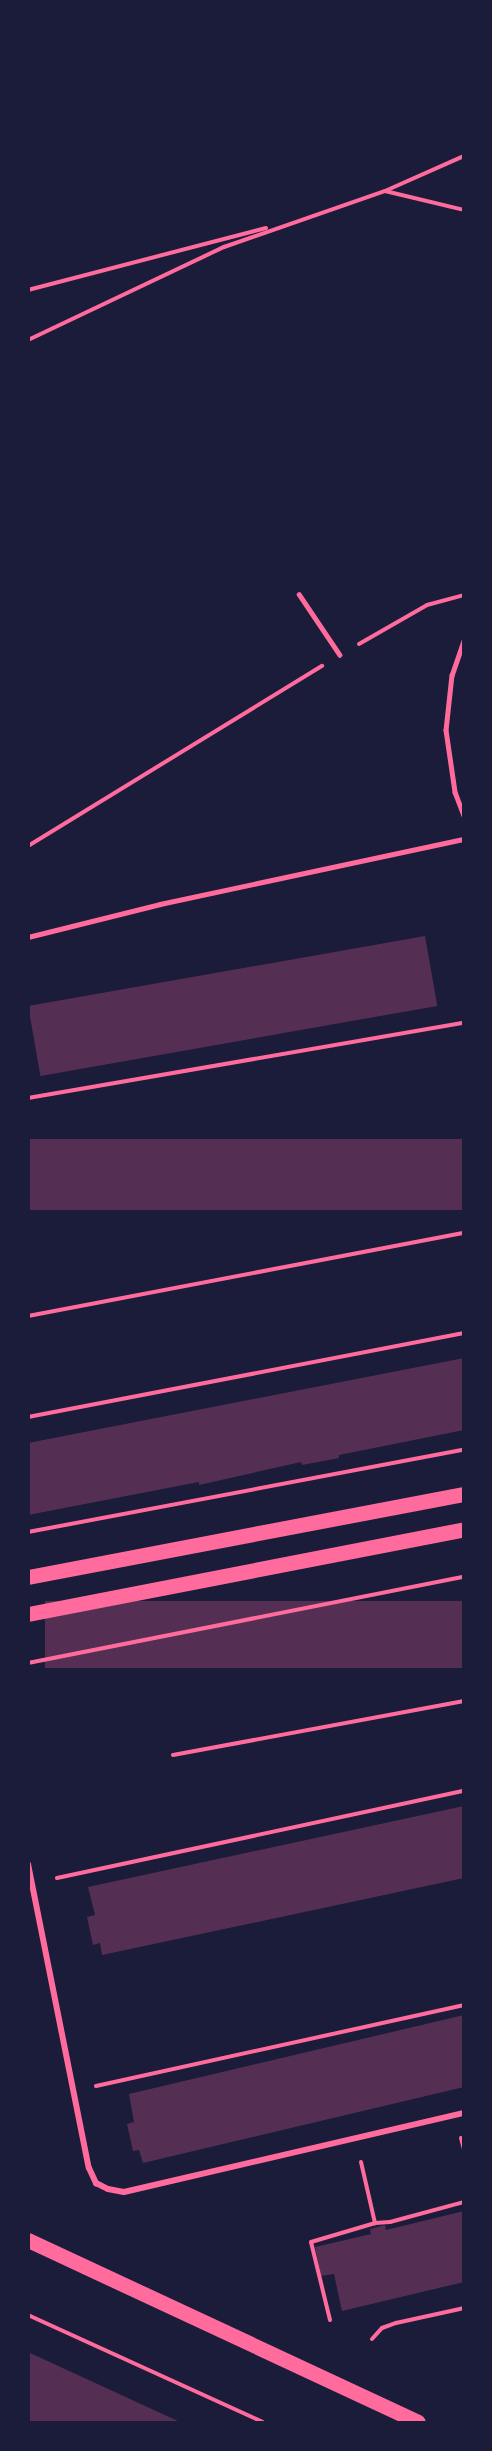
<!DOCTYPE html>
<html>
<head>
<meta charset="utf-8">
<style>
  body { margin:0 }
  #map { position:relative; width:492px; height:2451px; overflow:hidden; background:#1b1b3a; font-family:"Open Sans",sans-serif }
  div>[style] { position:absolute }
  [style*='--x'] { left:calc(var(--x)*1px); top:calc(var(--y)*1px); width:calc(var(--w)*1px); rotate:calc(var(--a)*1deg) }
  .building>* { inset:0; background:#542f53; transform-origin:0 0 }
  .path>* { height:4px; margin:-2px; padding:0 2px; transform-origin:2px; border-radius:2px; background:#ff6b9d }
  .service>* { height:4.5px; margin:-2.25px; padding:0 2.25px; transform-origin:2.25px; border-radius:2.25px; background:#ff6b9d }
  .minor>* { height:6px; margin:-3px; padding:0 3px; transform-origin:3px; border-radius:3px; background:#ff6b9d }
  .primary>* { height:15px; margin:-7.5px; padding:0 7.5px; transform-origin:7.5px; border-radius:7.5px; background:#ff6b9d }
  span { translate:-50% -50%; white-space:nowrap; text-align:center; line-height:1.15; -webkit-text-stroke:4.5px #1b1b3a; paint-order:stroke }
  .frame { position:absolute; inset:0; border:30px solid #1b1b3a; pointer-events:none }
</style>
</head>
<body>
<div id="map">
  <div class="building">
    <div style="left:425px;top:936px;width:71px;height:403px;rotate:80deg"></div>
    <div style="left:464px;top:1139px;width:71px;height:444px;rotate:90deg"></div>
    <div style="clip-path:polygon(464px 1358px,464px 1430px,339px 1455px,339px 1458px,302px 1465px,301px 1462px,199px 1485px,199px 1482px,28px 1515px,28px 1443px)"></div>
    <div style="left:464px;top:1601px;width:67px;height:419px;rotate:90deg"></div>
    <div style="clip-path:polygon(464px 1806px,464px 1878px,102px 1955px,100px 1943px,93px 1945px,87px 1917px,95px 1915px,88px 1887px)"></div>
    <div style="clip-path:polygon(464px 2015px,464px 2087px,143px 2163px,139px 2150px,133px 2151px,127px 2124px,134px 2122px,129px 2094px)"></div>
    <div style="clip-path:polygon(464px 2211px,464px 2282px,342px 2311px,334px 2274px,321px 2276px,315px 2247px,371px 2234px,370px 2229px,385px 2225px,386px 2230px)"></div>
    <div style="clip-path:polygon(28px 2352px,180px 2422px,28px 2422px)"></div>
  </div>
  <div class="path">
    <div style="--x:385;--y:191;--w:81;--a:13.5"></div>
    <div style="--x:28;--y:290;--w:246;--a:-14.6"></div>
    <div style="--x:28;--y:340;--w:217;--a:-25.4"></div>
    <div style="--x:224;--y:247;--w:170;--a:-19.2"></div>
    <div style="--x:385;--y:191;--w:86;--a:-23.9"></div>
    <div style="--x:359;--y:644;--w:78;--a:-29.8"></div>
    <div style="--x:427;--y:605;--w:38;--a:-15"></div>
    <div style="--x:28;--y:846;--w:345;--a:-31.5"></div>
    <div style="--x:28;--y:1098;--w:442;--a:-9.8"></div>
    <div style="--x:28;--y:1316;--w:444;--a:-10.8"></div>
    <div style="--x:28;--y:1417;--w:444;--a:-10.9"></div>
    <div style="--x:28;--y:1532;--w:444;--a:-10.7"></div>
    <div style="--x:28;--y:1663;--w:444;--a:-11.2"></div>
    <div style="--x:173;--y:1755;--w:296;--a:-10.5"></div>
    <div style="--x:57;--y:1878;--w:416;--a:-12.1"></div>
    <div style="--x:96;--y:2086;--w:377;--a:-12.4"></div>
    <div style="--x:461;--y:2138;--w:11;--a:75"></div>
    <div style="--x:361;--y:2162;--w:63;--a:77.1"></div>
    <div style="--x:28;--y:2315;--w:258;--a:24.5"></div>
    <div style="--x:330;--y:2320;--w:80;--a:-103.7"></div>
    <div style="--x:311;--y:2242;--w:67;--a:-16.5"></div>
    <div style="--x:375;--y:2223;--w:15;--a:-4"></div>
    <div style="--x:390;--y:2222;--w:77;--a:-15.1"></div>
    <div style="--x:372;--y:2339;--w:15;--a:-48"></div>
    <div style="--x:382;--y:2328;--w:15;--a:-20"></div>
    <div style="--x:396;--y:2323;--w:70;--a:-12.4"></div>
  </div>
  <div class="service">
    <div style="--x:299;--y:594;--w:73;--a:56.1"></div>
    <div style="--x:464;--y:641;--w:36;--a:109"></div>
    <div style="--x:452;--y:675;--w:55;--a:96.2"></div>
    <div style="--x:446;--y:730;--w:63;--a:81.7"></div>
    <div style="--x:455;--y:792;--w:26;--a:69"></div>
    <div style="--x:28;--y:937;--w:136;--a:-14"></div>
    <div style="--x:160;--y:904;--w:311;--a:-12.1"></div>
  </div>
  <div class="minor">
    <div style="--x:28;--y:1864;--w:310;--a:78.7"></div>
    <div style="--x:89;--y:2168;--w:17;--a:65"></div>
    <div style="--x:96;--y:2183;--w:13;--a:27"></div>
    <div style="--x:108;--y:2189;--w:16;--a:11"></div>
    <div style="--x:124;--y:2192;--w:349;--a:-13.1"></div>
  </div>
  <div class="primary">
    <div style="--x:28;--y:1577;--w:444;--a:-10.8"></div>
    <div style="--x:28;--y:1614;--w:444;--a:-11"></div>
    <div style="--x:28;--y:2240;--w:430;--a:25"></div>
  </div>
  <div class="frame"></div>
</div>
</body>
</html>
